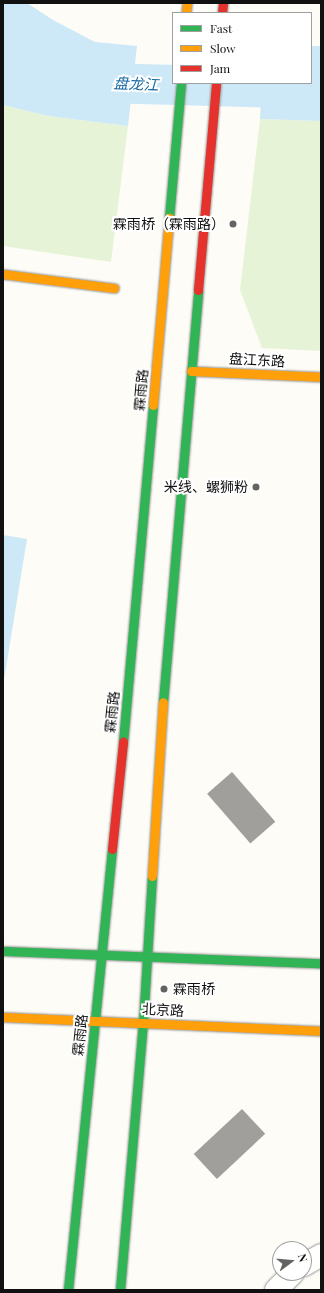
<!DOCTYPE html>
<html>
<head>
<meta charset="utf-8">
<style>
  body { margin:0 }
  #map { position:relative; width:324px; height:1293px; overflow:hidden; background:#fdfcf7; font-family:"Playfair Display","Noto Sans SC",serif }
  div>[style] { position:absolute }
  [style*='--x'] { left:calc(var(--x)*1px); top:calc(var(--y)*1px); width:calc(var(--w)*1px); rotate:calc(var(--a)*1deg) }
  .green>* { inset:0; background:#e7f3d7 }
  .water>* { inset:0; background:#cde8f7 }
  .river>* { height:40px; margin:-20px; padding:0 20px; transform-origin:20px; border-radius:20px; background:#cde8f7 }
  .building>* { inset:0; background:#a19f9c; transform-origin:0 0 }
  .roads { filter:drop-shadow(0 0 1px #979795) drop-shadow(0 0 1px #979795) }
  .street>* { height:22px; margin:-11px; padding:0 11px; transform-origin:11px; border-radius:11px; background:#fffffe }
  .fast>* { height:9px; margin:-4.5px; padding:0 4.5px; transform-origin:4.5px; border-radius:4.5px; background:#30b455 }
  .slow>* { height:9px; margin:-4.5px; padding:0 4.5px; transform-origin:4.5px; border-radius:4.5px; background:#ff9f0a }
  .jam>* { height:9px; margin:-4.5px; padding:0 4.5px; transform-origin:4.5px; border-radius:4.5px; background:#e5322d }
  .dots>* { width:11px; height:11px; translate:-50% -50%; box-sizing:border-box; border:2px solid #fff; border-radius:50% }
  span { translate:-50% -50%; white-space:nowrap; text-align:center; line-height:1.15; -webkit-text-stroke:4px #fff; paint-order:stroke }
  .poi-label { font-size:14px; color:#111 }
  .right { translate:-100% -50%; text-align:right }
  .left { translate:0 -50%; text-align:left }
  .street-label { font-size:14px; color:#111 }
  .water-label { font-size:15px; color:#1768a6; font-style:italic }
  .frame { position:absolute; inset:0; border:4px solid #111; pointer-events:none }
  .legend { position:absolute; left:172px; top:12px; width:140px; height:72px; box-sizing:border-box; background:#fff; border:1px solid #a0a0a0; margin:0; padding:5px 7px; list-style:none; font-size:12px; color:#111 }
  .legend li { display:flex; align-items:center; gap:8px; height:20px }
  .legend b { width:20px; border:1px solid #a0a0a0 }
  .north { position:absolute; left:272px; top:1241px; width:40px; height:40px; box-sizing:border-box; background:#fff; border:1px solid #a0a0a0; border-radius:50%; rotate:74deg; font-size:11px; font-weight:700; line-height:16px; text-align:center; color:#111 }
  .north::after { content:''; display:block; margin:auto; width:14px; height:18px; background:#646362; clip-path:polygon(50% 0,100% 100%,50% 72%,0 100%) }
</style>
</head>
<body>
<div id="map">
  <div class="green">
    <div style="clip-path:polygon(3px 105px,48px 116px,128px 126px,111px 262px,3px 246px)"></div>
    <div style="clip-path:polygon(260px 119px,321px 121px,321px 351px,262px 348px,240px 290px)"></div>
  </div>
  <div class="water">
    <div style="clip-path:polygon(3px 3px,27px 3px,53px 20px,95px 42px,137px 46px,128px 126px,48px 116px,3px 105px)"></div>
    <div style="clip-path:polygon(311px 46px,321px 46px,321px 121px,260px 119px,262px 83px,311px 83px)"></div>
    <div style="clip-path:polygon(3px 535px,27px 539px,3px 686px)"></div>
  </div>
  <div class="river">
    <div style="--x:3;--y:57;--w:104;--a:14.4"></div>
    <div style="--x:104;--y:83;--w:217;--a:1.6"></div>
  </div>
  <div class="building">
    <div style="left:232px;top:772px;width:66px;height:33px;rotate:49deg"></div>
    <div style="left:242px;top:1109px;width:34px;height:66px;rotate:47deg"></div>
  </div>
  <div class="roads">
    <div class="street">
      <div style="--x:304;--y:1265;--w:20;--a:-30"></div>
      <div style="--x:276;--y:1290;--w:24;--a:-45"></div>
    </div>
    <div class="fast">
      <div style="--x:169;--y:218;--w:136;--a:-84.9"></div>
      <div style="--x:163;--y:702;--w:413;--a:-85.1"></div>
      <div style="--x:123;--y:742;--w:338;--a:-84.9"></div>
      <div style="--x:3;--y:951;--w:318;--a:2.2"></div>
      <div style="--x:68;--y:1290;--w:443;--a:-84.3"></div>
      <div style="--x:120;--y:1290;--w:268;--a:-85.1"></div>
      <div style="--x:143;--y:1023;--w:147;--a:-86.5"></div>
    </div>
    <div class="slow">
      <div style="--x:186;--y:13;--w:10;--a:-84"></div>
      <div style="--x:3;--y:274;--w:112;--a:7.2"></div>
      <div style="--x:191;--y:371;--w:130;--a:2.6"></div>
      <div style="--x:153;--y:405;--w:188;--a:-85.1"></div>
      <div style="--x:152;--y:876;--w:174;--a:-86.4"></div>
      <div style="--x:3;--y:1017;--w:318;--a:2.5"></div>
    </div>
    <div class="jam">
      <div style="--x:222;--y:13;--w:10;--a:-84"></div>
      <div style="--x:198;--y:290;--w:208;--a:-85"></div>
      <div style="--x:112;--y:849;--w:108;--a:-84.1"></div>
    </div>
  </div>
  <div class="dots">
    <div style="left:233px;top:224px;background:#646362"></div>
    <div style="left:256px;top:487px;background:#646362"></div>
    <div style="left:164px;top:989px;background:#646362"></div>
  </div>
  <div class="poi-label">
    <span class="right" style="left:225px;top:224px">霖雨桥（霖雨路）</span>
    <span class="right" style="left:248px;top:487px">米线、螺狮粉</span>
    <span class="left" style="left:173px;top:989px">霖雨桥</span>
  </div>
  <div class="street-label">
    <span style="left:257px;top:360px;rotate:3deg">盘江东路</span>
    <span style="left:141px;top:390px;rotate:-85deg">霖雨路</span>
    <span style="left:112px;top:712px;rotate:-84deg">霖雨路</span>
    <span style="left:163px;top:1010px;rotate:3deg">北京路</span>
    <span style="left:80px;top:1035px;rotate:-84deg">霖雨路</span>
  </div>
  <div class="water-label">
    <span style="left:136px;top:84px;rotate:2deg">盘龙江</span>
  </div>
  <div class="frame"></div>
  <ul class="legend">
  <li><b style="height:5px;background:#30b455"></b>Fast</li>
  <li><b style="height:5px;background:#ff9f0a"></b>Slow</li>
  <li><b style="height:5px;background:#e5322d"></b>Jam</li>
  </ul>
  <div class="north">N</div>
</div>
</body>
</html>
